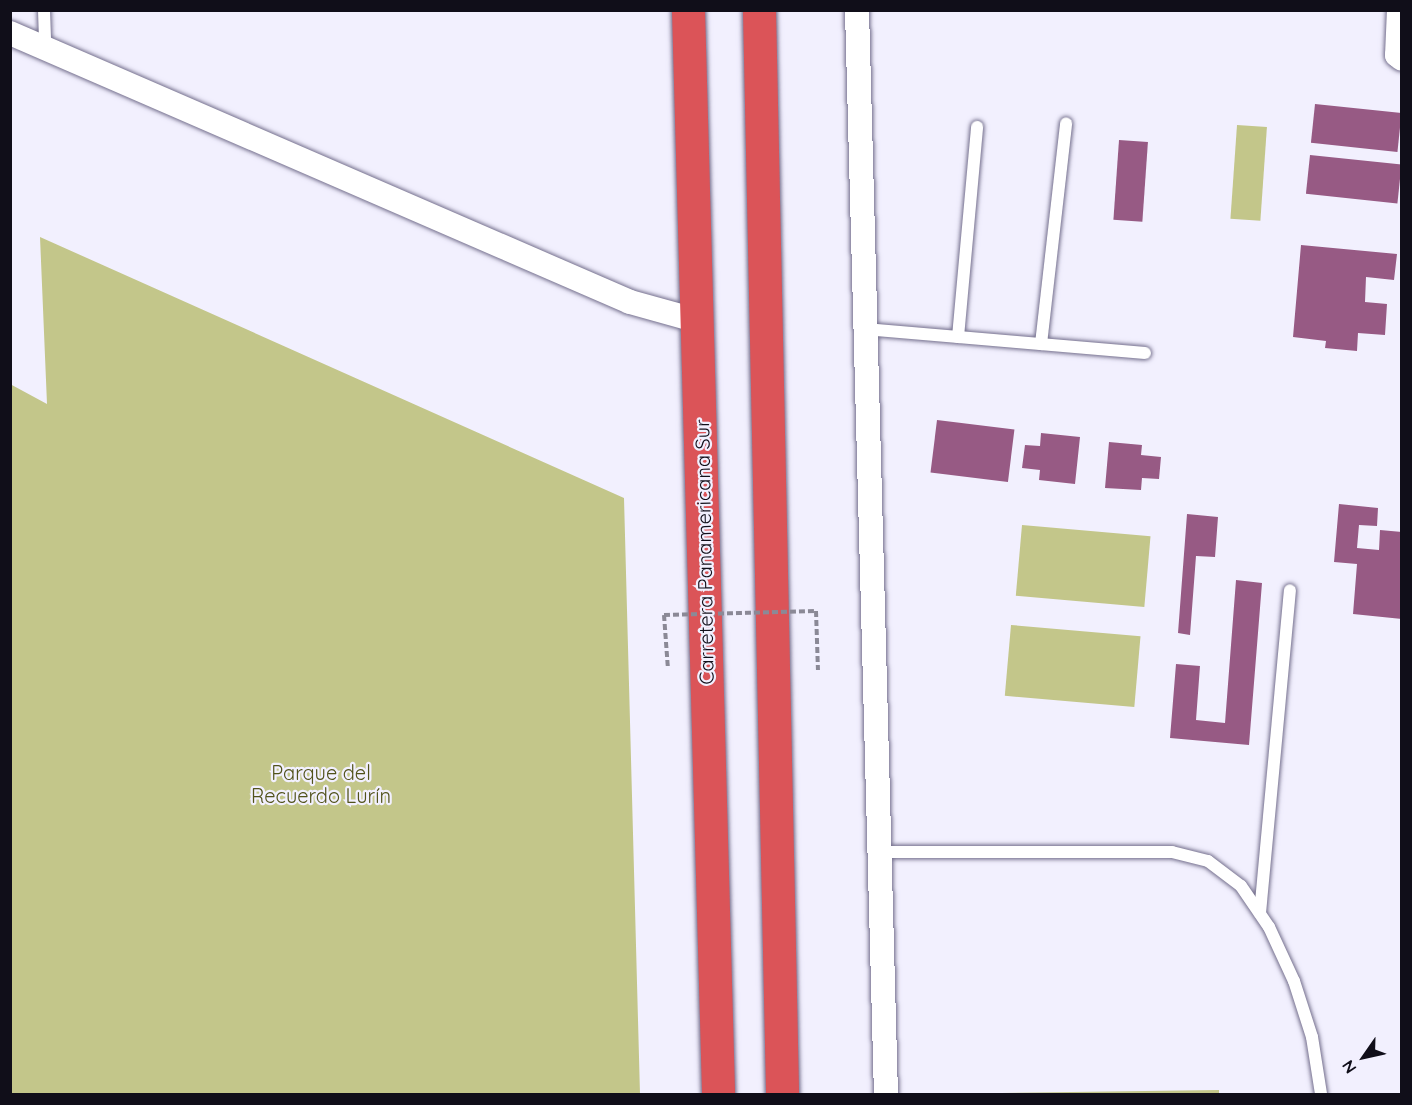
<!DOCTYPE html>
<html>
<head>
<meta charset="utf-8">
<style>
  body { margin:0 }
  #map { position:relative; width:1412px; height:1105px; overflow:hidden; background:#f2f0fe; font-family:Quicksand,sans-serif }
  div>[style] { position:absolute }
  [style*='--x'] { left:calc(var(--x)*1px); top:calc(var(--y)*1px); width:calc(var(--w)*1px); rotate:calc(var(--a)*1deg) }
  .green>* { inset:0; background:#c3c68a; transform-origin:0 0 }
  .building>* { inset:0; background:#975a84; transform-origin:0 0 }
  .path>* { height:4px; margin-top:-2px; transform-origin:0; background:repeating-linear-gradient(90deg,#8b8996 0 6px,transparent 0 9px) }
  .roads { filter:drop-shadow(0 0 2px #746f8d) drop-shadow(0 0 2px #746f8d) }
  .lane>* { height:12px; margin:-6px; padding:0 6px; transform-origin:6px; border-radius:6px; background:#fff }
  .street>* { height:24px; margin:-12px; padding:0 12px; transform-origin:12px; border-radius:12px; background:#fff }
  .highway>* { height:33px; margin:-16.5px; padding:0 16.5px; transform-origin:16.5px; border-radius:16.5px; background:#db5458 }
  .path-bridge>* { height:4px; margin-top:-2px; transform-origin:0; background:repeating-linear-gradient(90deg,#8b8996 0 6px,transparent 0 9px) }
  span { translate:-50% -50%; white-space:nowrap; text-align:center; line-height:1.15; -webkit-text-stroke:4.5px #f2f0fe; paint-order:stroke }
  .street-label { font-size:20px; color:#100e19 }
  .park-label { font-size:20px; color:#51521a }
  .frame { position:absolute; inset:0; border:12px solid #100e19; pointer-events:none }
  .north { position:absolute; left:1334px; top:1027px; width:60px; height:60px; -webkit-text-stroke:4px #f2f0fe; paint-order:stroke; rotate:236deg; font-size:16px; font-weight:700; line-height:24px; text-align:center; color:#100e19 }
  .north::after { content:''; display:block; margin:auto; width:21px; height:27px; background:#100e19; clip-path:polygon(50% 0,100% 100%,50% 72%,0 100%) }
</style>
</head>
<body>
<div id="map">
  <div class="green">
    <div style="left:1237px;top:125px;width:30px;height:94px;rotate:4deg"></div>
    <div style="clip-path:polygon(40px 237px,624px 498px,640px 1094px,11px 1094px,10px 384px,47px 404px)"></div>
    <div style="left:1022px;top:525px;width:129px;height:71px;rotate:5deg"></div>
    <div style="left:1011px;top:625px;width:130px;height:71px;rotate:5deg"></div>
    <div style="clip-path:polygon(1219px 1090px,1219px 1094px,936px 1094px)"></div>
  </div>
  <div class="building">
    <div style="left:1315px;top:104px;width:87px;height:39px;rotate:6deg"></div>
    <div style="left:1119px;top:140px;width:29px;height:80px;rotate:4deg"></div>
    <div style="left:1310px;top:155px;width:92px;height:39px;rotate:6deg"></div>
    <div style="clip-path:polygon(1301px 245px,1397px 254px,1394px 280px,1366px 277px,1365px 302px,1387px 304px,1385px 335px,1358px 333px,1357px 351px,1325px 348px,1326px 341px,1293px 337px)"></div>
    <div style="left:937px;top:420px;width:78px;height:53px;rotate:7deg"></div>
    <div style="clip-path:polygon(1041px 433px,1080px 437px,1075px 484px,1039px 480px,1040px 470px,1022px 468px,1025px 445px,1040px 446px)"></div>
    <div style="clip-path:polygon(1109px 442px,1142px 445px,1141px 455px,1161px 457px,1159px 479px,1142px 478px,1141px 490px,1105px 488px)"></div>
    <div style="clip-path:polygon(1339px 504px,1378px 508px,1377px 526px,1359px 525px,1357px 548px,1379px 550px,1380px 530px,1402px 532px,1402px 619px,1353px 614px,1357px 564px,1334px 562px)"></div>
    <div style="clip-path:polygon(1187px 514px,1218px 517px,1215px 557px,1196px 556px,1190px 635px,1178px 633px)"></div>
    <div style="clip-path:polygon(1236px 580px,1262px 583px,1249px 745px,1170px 738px,1176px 664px,1200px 666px,1196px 720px,1225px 723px)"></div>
  </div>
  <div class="path">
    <div style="--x:816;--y:611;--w:59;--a:88.1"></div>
    <div style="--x:664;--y:615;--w:54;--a:85.8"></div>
  </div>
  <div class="roads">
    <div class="lane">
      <div style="--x:44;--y:10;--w:37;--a:88"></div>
      <div style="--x:865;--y:329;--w:281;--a:4.9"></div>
      <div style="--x:958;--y:337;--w:211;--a:-84.8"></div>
      <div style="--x:1041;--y:344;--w:222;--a:-83.5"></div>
      <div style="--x:879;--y:852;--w:293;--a:0"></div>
      <div style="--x:1172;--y:852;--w:37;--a:14"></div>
      <div style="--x:1208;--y:861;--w:41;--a:37.1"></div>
      <div style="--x:1241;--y:886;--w:50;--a:55.7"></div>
      <div style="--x:1269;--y:927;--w:60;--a:65.2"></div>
      <div style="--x:1294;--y:981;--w:59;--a:72.2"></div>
      <div style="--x:1312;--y:1037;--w:58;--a:81"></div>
      <div style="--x:1260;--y:913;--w:324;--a:-84.7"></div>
    </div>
    <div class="street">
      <div style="--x:857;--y:10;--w:1084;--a:88.47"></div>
      <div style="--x:1399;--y:10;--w:45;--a:92.5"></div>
      <div style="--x:1397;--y:55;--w:6;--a:39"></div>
      <div style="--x:10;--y:33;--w:676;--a:23.45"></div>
      <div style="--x:630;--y:302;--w:67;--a:15.5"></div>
    </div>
    <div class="highway">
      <div style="--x:688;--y:10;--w:1084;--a:88.41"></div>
      <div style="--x:759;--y:10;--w:1084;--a:88.78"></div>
    </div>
  </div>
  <div class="path-bridge">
    <div style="--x:664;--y:615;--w:152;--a:-1.5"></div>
  </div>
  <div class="street-label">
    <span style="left:704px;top:552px;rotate:-91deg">Carretera Panamericana Sur</span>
  </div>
  <div class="park-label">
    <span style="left:321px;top:784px">Parque del<br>Recuerdo Lurín</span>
  </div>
  <div class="frame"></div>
  <div class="north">N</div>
</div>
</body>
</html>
